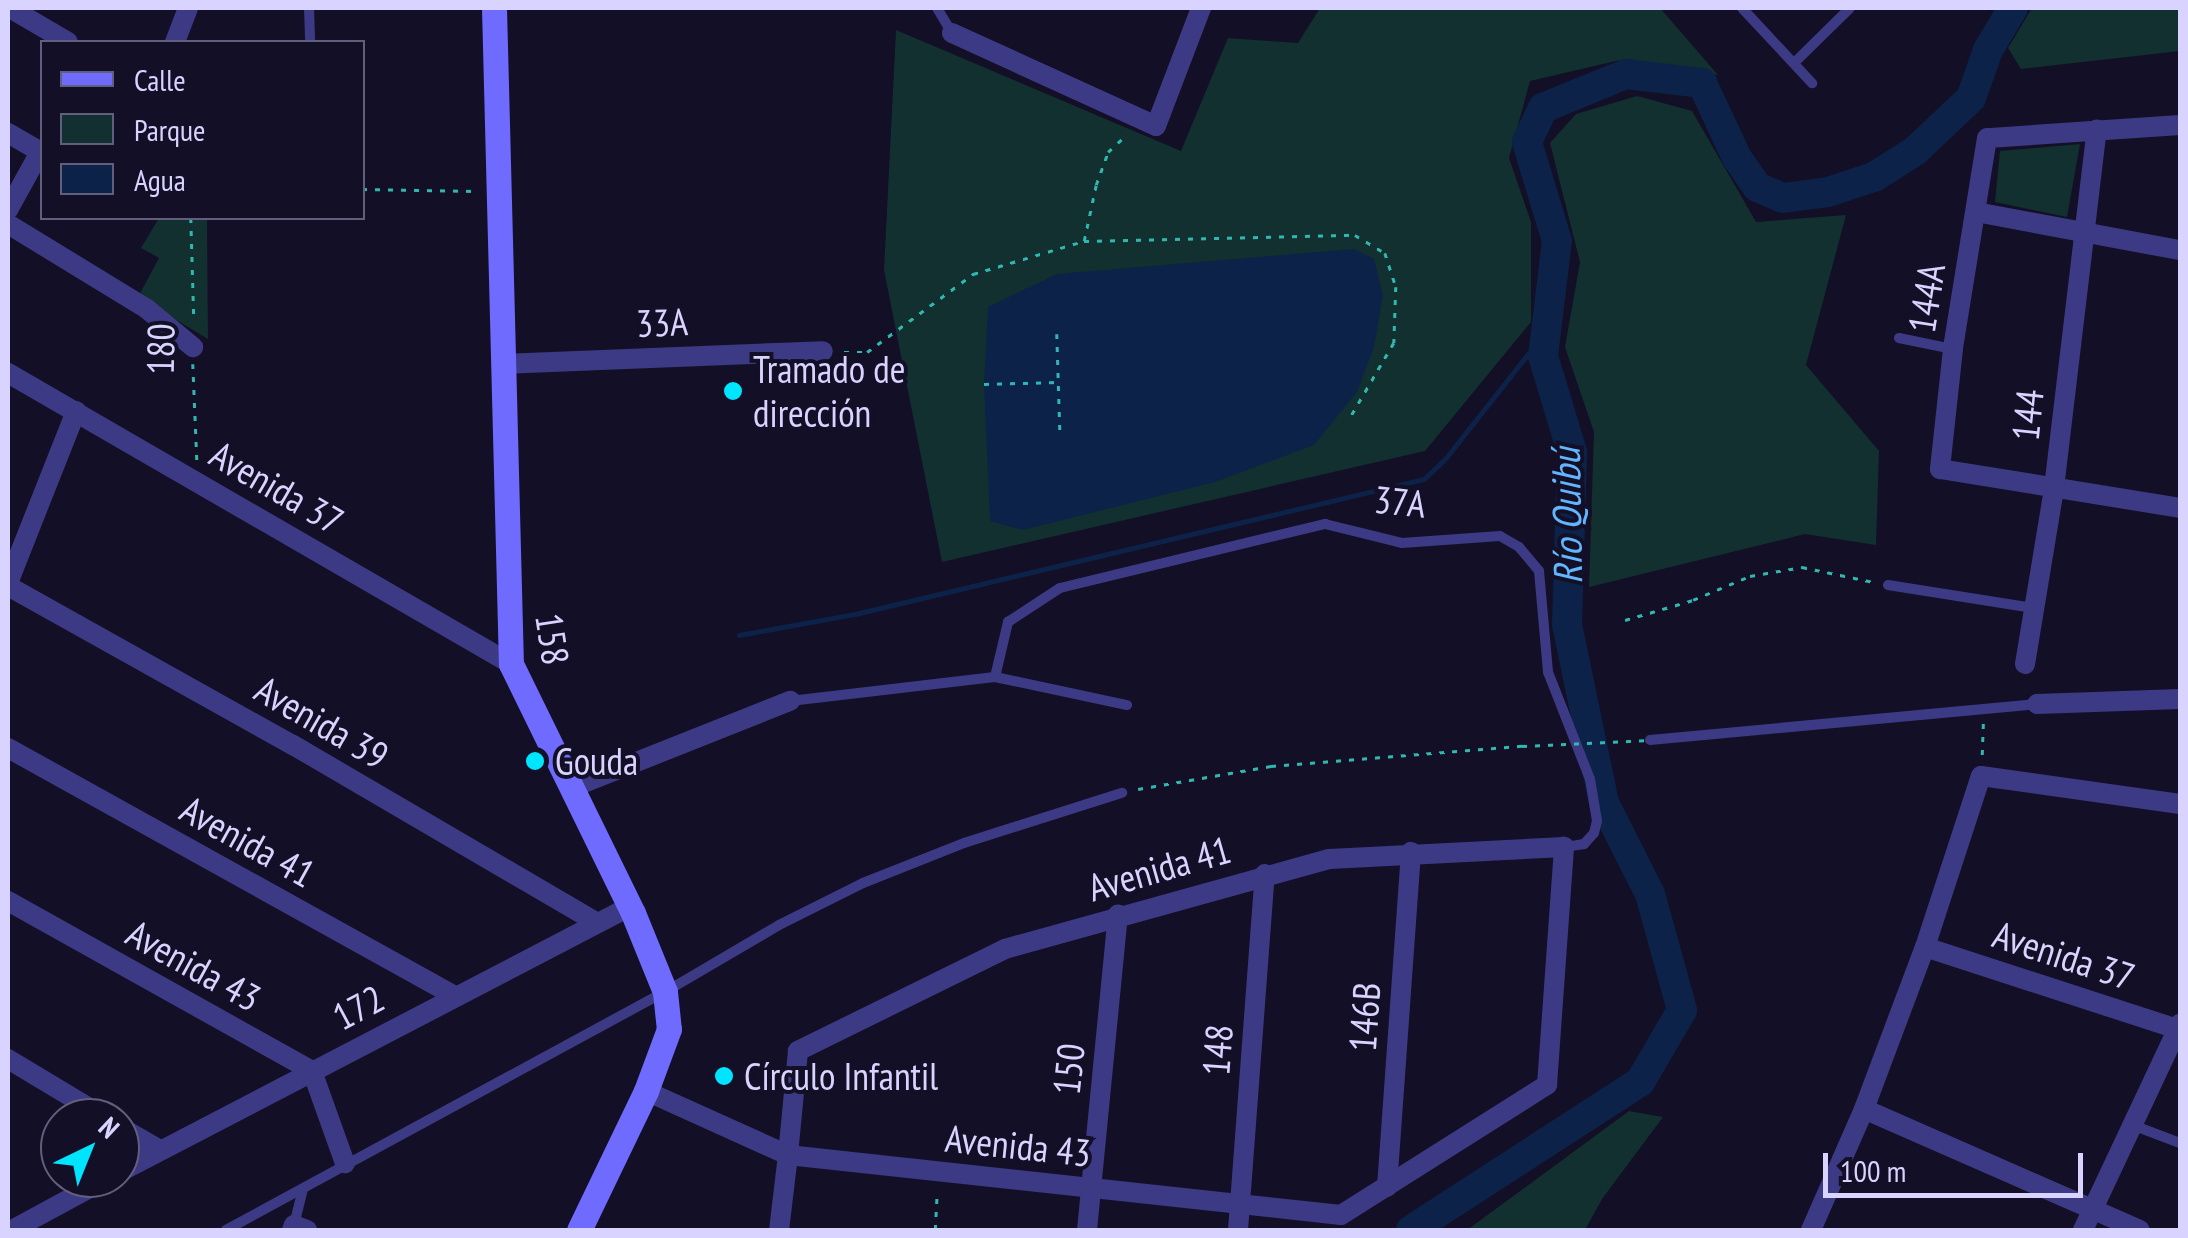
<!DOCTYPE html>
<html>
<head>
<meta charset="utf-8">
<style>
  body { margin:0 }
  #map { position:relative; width:2188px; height:1238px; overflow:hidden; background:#130f26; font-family:"PT Sans Narrow",sans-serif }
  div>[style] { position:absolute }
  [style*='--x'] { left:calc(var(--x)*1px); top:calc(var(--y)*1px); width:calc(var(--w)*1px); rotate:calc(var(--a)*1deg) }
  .green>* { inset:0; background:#12302f }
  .water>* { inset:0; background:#0c2248 }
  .stream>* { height:5px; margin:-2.5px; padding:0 2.5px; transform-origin:2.5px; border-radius:2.5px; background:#0c2248 }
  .river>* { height:30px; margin:-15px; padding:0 15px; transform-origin:15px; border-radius:15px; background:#0c2248 }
  .path>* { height:2.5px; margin-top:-1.25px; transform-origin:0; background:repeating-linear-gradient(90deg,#2fb8b0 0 5px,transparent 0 13px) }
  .lane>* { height:10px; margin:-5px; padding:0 5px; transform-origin:5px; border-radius:5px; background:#3d3a85 }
  .street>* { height:20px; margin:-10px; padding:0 10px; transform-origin:10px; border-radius:10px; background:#3d3a85 }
  .secondary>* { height:25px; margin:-12.5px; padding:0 12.5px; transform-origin:12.5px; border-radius:12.5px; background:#6f6bff }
  .path-bridge>* { height:2.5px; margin-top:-1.25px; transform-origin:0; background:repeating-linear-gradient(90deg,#2fb8b0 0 5px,transparent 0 13px) }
  .dots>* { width:28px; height:28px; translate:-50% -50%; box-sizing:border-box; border:5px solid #130f26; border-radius:50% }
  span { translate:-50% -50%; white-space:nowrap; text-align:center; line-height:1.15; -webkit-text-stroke:8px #130f26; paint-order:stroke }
  .street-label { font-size:38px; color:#d9d4ff }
  .poi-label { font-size:38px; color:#d9d4ff }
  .left { translate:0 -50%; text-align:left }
  .water-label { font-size:40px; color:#62b6ff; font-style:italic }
  .frame { position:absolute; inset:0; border:10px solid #d9d4ff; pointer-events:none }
  .legend { position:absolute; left:40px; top:40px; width:325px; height:180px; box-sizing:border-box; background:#130f26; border:2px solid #625e7d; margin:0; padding:12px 18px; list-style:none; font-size:30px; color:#d9d4ff }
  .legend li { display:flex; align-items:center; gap:20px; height:50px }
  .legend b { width:50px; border:2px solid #625e7d }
  .north { position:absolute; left:40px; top:1098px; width:100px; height:100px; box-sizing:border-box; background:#130f26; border:2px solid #625e7d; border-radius:50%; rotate:43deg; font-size:28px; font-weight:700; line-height:40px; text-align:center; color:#d9d4ff }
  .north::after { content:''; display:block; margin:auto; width:35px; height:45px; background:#00e5ff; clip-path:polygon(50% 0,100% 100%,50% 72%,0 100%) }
  .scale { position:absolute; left:1823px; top:1153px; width:260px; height:45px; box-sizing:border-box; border:5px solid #d9d4ff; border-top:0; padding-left:12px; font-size:30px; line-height:35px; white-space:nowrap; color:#d9d4ff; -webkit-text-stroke:8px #130f26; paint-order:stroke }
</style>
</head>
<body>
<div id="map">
  <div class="green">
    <div style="clip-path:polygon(1320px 8px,1660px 8px,1718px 75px,1620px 60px,1530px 81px,1509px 158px,1531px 222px,1531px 322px,1425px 451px,942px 562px,884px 270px,896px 30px,1181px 151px,1228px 38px,1298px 43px)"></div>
    <div style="clip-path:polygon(2032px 8px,2180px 8px,2180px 51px,2021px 69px,2008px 48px)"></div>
    <div style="clip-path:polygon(1637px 96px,1692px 111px,1756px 222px,1846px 215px,1806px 365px,1879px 451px,1876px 545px,1805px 534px,1589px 587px,1594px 432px,1565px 347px,1580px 262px,1550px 143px,1576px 114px)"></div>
    <div style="clip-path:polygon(2080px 144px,2067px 217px,1995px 202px,2000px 151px)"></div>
    <div style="clip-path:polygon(159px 218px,207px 218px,208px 339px,138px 297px,159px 258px,141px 248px)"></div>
    <div style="clip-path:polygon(1629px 1111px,1663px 1117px,1602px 1199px,1585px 1230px,1467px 1230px)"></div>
  </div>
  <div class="water">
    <div style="clip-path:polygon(1354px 249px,1374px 259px,1383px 295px,1374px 347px,1357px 392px,1314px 445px,1215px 482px,1023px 530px,990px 521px,984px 384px,988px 307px,1057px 274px)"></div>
  </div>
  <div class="stream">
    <div style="--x:739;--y:635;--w:118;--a:-10.3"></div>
    <div style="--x:855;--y:614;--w:585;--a:-13.35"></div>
    <div style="--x:1424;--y:479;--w:29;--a:-44"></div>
    <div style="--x:1445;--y:459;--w:164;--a:-51.7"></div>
  </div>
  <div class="river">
    <div style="--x:1411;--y:1230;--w:273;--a:-32.9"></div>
    <div style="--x:1640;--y:1082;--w:83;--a:-59.7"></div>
    <div style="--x:1682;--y:1010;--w:120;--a:-105.4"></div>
    <div style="--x:1650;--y:894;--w:102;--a:-116.8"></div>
    <div style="--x:1604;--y:803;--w:182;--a:-101.7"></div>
    <div style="--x:1567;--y:625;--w:173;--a:-88.3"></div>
    <div style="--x:1572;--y:452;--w:100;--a:-106.8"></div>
    <div style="--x:1543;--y:356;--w:116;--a:-83.1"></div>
    <div style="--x:1557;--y:241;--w:103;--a:-106.9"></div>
    <div style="--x:1527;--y:142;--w:38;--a:-65"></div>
    <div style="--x:1543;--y:108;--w:90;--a:-22.3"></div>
    <div style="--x:1626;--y:74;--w:77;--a:6.8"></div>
    <div style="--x:1702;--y:83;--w:83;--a:65"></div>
    <div style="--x:1737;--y:158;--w:35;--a:55"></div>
    <div style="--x:1757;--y:187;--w:28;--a:23"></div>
    <div style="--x:1783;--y:198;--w:45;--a:-7.6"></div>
    <div style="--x:1828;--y:192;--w:48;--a:-18.1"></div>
    <div style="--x:1874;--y:177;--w:49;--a:-32.4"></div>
    <div style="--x:1915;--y:151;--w:77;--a:-43.4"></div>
    <div style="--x:1971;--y:98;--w:51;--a:-70.5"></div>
    <div style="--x:1988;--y:50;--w:49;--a:-59.2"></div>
  </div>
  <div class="path">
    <div style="--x:362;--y:189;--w:114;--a:1"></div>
    <div style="--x:191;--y:218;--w:103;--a:88.3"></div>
    <div style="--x:1084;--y:241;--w:271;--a:-1.3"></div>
    <div style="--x:1355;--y:235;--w:35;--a:31"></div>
    <div style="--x:1385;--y:253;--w:36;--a:72"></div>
    <div style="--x:1396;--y:287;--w:56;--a:92"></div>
    <div style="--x:1394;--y:343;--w:87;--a:120.4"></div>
    <div style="--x:1057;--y:334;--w:98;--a:88.2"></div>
    <div style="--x:844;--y:352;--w:23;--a:0"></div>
    <div style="--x:867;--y:352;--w:132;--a:-36.3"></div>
    <div style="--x:973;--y:274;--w:116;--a:-16.6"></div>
    <div style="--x:1084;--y:241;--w:57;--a:-77.9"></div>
    <div style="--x:1096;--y:185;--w:35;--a:-70"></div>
    <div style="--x:1108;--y:152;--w:25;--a:-43"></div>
    <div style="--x:193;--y:364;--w:97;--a:87.6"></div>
    <div style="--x:984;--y:384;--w:74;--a:-1.5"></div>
    <div style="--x:1625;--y:620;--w:71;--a:-16.4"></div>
    <div style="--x:1693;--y:600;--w:62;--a:-22.8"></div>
    <div style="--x:1750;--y:576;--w:53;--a:-9.8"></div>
    <div style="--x:1802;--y:567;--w:73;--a:11.9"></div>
    <div style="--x:1982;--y:755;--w:32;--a:-88"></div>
    <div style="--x:1138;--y:789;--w:135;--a:-9.8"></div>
    <div style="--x:1271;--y:766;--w:252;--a:-4.6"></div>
    <div style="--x:935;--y:1230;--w:37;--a:-87"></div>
  </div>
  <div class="lane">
    <div style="--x:309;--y:8;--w:34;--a:88"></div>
    <div style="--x:937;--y:8;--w:29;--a:59"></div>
    <div style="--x:1742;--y:8;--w:103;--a:47"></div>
    <div style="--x:1794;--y:63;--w:78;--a:-44.5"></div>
    <div style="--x:1899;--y:338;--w:54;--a:11.7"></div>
    <div style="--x:1888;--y:585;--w:147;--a:9"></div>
    <div style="--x:995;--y:677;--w:57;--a:-76.7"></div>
    <div style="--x:1008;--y:622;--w:62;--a:-33.2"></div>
    <div style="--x:1060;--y:588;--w:273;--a:-13.6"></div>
    <div style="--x:1325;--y:524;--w:79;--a:13.9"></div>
    <div style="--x:1402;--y:543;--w:98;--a:-4.1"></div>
    <div style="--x:1500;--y:536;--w:22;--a:30"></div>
    <div style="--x:1519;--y:547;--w:31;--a:50"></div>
    <div style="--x:1539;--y:571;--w:101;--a:84.9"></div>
    <div style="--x:1548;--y:672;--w:115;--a:68.6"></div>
    <div style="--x:1590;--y:779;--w:43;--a:80.5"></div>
    <div style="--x:1597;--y:821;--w:12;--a:104"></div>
    <div style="--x:1594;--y:833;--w:15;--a:132"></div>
    <div style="--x:1584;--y:844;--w:20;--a:171"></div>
    <div style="--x:790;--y:701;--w:206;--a:-6.7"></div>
    <div style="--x:995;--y:677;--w:135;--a:12"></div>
    <div style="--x:1650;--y:740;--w:389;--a:-5.3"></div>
    <div style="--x:2135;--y:1126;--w:48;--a:20.7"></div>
    <div style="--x:294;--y:1225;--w:36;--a:-76"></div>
    <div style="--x:226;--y:1230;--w:499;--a:-28.5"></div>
    <div style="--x:665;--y:992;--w:132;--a:-30.4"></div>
    <div style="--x:779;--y:925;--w:94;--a:-26.6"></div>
    <div style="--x:863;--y:883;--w:109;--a:-21.6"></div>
    <div style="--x:964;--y:843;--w:166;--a:-17.6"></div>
  </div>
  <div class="street">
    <div style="--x:10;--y:8;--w:67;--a:30.4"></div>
    <div style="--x:952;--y:33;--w:224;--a:24.5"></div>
    <div style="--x:1156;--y:126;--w:126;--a:-69.1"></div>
    <div style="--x:175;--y:42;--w:36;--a:-69"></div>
    <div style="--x:2180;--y:125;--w:193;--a:176.1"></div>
    <div style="--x:1987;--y:138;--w:214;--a:99.2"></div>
    <div style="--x:1953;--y:349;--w:121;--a:96.2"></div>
    <div style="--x:1940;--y:469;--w:243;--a:9.2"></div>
    <div style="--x:8;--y:133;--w:39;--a:30"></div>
    <div style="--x:8;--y:210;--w:66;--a:-61.1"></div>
    <div style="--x:1976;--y:212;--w:208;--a:10.6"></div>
    <div style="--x:8;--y:224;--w:163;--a:31.4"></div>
    <div style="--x:147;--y:309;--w:60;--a:39.6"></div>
    <div style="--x:503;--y:364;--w:320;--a:-2.3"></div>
    <div style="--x:8;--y:373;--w:581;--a:30.05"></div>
    <div style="--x:8;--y:583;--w:185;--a:-68.4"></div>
    <div style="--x:8;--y:586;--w:326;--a:29.2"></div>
    <div style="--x:293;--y:745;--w:353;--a:30.3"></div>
    <div style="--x:2025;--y:664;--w:178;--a:-80.6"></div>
    <div style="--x:2054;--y:488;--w:361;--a:-83.2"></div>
    <div style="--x:2037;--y:704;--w:143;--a:-2"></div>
    <div style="--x:8;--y:748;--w:511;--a:29.02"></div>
    <div style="--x:571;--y:788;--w:236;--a:-21.7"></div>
    <div style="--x:8;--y:901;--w:348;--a:29.2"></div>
    <div style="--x:312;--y:1071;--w:98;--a:70.3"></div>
    <div style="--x:1925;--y:947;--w:268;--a:18"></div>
    <div style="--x:8;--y:1059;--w:114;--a:31"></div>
    <div style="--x:646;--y:1091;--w:156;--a:24.3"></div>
    <div style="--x:788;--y:1155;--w:556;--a:6.19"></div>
    <div style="--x:1341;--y:1215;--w:244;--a:-32.3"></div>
    <div style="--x:1547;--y:1085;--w:239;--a:-85.9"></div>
    <div style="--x:1564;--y:847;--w:235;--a:177.1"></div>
    <div style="--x:1329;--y:859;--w:336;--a:164.5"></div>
    <div style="--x:1005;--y:949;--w:231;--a:153.8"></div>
    <div style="--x:798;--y:1051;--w:104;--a:95.5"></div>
    <div style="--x:788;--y:1155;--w:76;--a:96.8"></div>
    <div style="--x:1864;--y:1109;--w:301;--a:23.7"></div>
    <div style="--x:120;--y:1127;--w:46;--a:29.9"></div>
    <div style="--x:120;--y:1172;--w:574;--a:-27.5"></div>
    <div style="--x:1387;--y:1187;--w:336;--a:-85.9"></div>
    <div style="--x:12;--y:1230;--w:109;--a:-28.4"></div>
    <div style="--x:292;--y:1230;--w:5;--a:-68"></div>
    <div style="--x:294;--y:1225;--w:14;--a:21"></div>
    <div style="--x:1087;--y:1230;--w:317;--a:-84.4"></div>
    <div style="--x:1238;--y:1230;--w:357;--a:-85.7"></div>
    <div style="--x:1811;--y:1230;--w:132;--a:-66.3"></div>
    <div style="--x:1864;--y:1109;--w:173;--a:-69.4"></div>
    <div style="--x:1925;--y:947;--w:180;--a:-71.9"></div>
    <div style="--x:1981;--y:776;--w:201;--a:8"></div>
    <div style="--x:2083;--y:1230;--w:228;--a:-64.8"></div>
  </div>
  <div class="secondary">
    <div style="--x:494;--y:8;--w:656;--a:88.52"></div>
    <div style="--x:511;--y:664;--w:277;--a:63.9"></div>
    <div style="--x:633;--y:913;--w:85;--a:67.9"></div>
    <div style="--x:665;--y:992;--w:37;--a:84"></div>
    <div style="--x:669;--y:1029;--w:66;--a:110.4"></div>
    <div style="--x:646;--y:1091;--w:154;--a:115.7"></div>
  </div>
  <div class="path-bridge">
    <div style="--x:1522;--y:746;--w:128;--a:-2.7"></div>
  </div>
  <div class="dots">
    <div style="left:733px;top:391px;background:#00e5ff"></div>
    <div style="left:535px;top:761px;background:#00e5ff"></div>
    <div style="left:724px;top:1076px;background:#00e5ff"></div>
  </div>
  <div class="street-label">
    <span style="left:1926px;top:298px;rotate:-81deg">144A</span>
    <span style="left:662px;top:322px;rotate:-2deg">33A</span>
    <span style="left:160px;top:349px;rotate:-89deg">180</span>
    <span style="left:2027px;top:415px;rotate:-84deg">144</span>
    <span style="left:277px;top:487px;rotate:30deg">Avenida 37</span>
    <span style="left:1400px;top:501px;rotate:6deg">37A</span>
    <span style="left:553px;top:639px;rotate:81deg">158</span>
    <span style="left:322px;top:722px;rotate:30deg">Avenida 39</span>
    <span style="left:248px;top:841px;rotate:29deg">Avenida 41</span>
    <span style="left:1159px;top:868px;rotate:-16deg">Avenida 41</span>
    <span style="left:2064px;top:955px;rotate:18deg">Avenida 37</span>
    <span style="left:194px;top:965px;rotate:29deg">Avenida 43</span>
    <span style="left:358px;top:1007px;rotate:-28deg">172</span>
    <span style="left:1364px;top:1017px;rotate:-86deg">146B</span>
    <span style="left:1217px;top:1050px;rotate:-86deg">148</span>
    <span style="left:1068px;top:1069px;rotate:-84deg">150</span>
    <span style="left:1018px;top:1145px;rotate:6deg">Avenida 43</span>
  </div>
  <div class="poi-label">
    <span class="left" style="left:753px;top:391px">Tramado de<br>dirección</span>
    <span class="left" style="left:555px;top:761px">Gouda</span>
    <span class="left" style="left:744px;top:1076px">Círculo Infantil</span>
  </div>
  <div class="water-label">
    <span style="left:1566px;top:516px;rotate:-91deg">Río Quibú</span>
  </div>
  <div class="frame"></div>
  <ul class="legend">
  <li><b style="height:12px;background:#6f6bff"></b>Calle</li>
  <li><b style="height:28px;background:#12302f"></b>Parque</li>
  <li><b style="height:28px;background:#0c2248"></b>Agua</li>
  </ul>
  <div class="north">N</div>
  <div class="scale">100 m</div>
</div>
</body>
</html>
